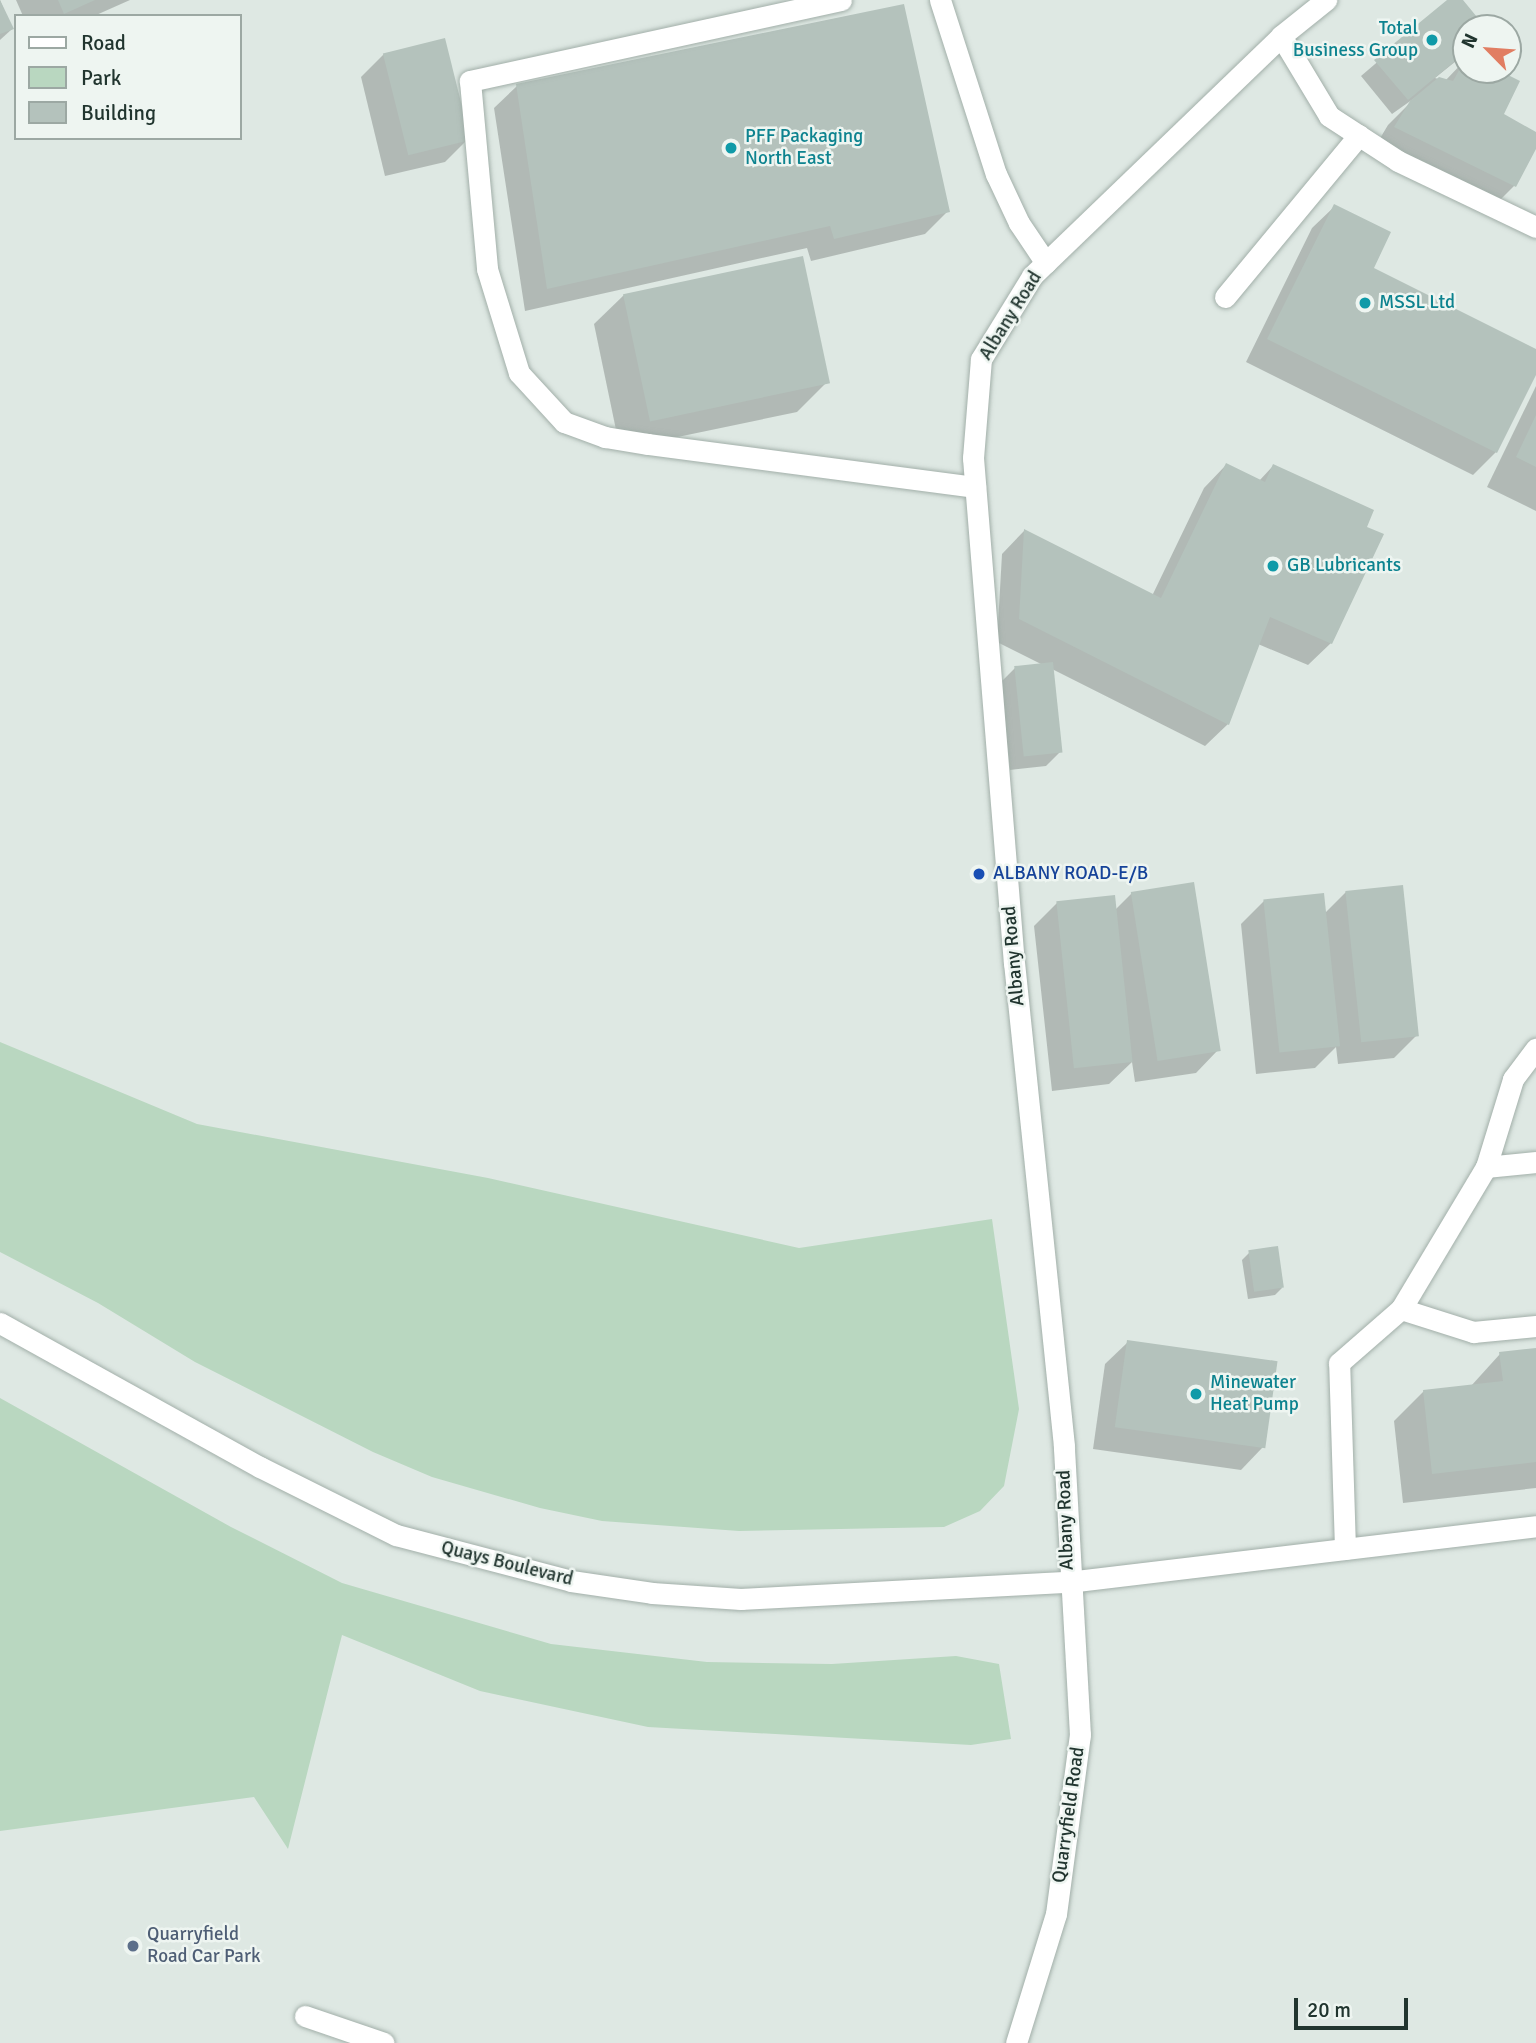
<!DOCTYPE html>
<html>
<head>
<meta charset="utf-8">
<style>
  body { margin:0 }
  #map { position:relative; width:1536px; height:2043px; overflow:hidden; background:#dee8e3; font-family:Signika,sans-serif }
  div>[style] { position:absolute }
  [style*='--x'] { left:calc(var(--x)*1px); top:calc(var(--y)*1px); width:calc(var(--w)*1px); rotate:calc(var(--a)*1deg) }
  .green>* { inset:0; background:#b9d7c0 }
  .shadow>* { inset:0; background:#0003 }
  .building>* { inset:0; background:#b4c2bc; transform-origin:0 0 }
  .roads { filter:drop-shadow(0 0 2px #a2afa9) drop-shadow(0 0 2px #a2afa9) }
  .service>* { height:21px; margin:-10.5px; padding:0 10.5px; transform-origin:10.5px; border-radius:10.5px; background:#fff }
  .minor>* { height:21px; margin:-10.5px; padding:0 10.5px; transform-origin:10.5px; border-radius:10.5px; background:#fff }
  .dots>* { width:19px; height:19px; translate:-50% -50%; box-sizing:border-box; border:4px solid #eef5f1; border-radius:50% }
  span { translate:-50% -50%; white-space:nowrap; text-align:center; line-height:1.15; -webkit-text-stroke:5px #eef5f1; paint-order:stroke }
  .culture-label { font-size:19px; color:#0d838f }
  .right { translate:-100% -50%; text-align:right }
  .left { translate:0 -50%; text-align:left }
  .street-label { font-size:19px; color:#21352f }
  .transit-label { font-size:19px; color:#164399 }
  .service-label { font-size:19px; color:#4e5e75 }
  .legend { position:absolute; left:14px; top:14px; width:228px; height:126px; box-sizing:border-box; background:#eef5f1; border:2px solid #9ca8a3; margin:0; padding:9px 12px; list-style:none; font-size:21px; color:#21352f }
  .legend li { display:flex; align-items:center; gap:14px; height:35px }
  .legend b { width:35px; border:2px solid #9ca8a3 }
  .north { position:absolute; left:1452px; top:14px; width:70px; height:70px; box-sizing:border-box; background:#eef5f1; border:2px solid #9ca8a3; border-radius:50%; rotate:295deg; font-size:19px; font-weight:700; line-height:28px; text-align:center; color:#21352f }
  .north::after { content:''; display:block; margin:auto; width:24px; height:32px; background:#e17d62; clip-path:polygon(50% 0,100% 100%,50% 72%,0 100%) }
  .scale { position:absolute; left:1294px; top:1998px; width:114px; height:32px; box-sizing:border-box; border:4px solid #21352f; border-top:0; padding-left:9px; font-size:21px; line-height:24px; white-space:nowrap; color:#21352f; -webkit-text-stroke:5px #eef5f1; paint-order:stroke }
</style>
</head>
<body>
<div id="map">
  <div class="green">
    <div style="clip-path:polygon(0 1042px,197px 1124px,488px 1178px,799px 1248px,992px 1219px,1019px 1409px,1004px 1486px,980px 1511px,944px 1527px,739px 1531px,602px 1521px,540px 1508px,432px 1477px,373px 1452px,195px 1362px,98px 1303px,0 1252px)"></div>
    <div style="clip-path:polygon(0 1398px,231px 1527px,342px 1583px,551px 1644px,707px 1662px,832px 1664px,956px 1656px,999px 1664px,1011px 1739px,971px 1745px,648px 1727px,480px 1691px,342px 1635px,288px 1849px,254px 1797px,0 1831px)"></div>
  </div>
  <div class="shadow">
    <div style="clip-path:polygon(0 0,12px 29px,0 40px)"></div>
    <div style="clip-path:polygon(16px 0,130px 0,94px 16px,23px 16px)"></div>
    <div style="clip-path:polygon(1450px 0,1460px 0,1483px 28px,1466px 28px,1466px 53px,1435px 78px,1445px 81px,1466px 59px,1466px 70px,1494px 70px,1501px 115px,1536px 134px,1536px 146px,1514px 186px,1492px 208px,1373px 150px,1388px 125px,1416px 97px,1392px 114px,1361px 76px)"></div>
    <div style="clip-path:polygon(384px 54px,468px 139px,445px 162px,385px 176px,361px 77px)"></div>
    <div style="clip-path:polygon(517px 86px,948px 211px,925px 234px,811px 261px,807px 248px,525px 311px,494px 108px)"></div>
    <div style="clip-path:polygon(1335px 206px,1371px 269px,1536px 351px,1536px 371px,1496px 452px,1473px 475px,1246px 362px,1312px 228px)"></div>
    <div style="clip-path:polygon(624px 295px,827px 382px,797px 412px,620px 449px,594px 324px)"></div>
    <div style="clip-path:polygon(1536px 386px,1536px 511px,1487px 487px)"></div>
    <div style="clip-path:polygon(1226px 465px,1259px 481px,1273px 466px,1331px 643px,1308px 665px,1258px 644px,1228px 724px,1205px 746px,1052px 669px,1061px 751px,1046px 766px,1010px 770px,1000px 683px,1015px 668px,1043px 665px,997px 642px,1002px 554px,1024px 531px,1152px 596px,1204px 488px)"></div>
    <div style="clip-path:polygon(1346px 892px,1417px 1035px,1394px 1058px,1338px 1064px,1336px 1047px,1315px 1068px,1256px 1074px,1241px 924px,1264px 901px,1324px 914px)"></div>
    <div style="clip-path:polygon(1132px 893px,1218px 1050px,1196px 1073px,1135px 1082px,1132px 1062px,1109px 1084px,1052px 1091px,1034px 926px,1057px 903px,1115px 910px)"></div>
    <div style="clip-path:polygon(1249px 1253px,1282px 1288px,1275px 1295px,1248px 1299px,1242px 1260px)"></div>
    <div style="clip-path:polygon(1128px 1342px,1263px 1447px,1241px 1470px,1093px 1449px,1105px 1364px)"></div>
    <div style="clip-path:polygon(1536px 1350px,1536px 1488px,1403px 1503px,1394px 1421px,1424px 1391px,1471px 1386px,1500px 1354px)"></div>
  </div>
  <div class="building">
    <div style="clip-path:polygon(0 0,14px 29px,0 34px)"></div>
    <div style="clip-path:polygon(58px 0,95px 0,64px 14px)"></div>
    <div style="clip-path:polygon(1447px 0,1463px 0,1486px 28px,1466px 28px,1466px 52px,1408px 100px,1374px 60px)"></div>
    <div style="clip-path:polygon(904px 4px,950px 212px,834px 239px,830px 226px,547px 289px,516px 84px)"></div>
    <div style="left:445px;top:38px;width:105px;height:64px;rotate:76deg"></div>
    <div style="clip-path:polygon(1466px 58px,1466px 70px,1498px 70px,1520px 81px,1504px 114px,1536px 132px,1536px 149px,1516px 187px,1394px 127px,1410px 101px,1439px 77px,1453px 81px)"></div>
    <div style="clip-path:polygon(1334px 204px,1391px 232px,1374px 268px,1536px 349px,1536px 375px,1497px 453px,1267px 339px)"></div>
    <div style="left:803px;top:256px;width:130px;height:184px;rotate:78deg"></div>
    <div style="clip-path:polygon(1536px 415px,1536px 467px,1516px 457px)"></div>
    <div style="clip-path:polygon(1226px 463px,1265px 482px,1273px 464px,1374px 510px,1367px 527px,1384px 534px,1332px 644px,1270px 617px,1229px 725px,1019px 619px,1024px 529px,1161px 598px)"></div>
    <div style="left:1053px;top:662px;width:91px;height:39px;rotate:84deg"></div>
    <div style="left:1194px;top:882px;width:171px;height:64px;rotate:81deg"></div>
    <div style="left:1403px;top:885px;width:152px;height:58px;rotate:84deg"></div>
    <div style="left:1324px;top:893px;width:154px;height:61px;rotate:84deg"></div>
    <div style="left:1115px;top:895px;width:168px;height:59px;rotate:84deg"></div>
    <div style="left:1278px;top:1246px;width:42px;height:30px;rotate:82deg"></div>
    <div style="left:1127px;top:1340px;width:152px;height:88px;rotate:8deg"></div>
    <div style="clip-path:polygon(1536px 1348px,1536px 1462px,1432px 1474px,1423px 1390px,1503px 1381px,1499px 1352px)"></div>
  </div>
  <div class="roads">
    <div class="service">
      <div style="--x:841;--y:0;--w:380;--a:167.7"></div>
      <div style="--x:470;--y:81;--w:189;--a:84.8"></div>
      <div style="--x:487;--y:269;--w:109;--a:72.9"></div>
      <div style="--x:519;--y:373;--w:67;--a:47.4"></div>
      <div style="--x:564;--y:422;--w:44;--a:20.1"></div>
      <div style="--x:605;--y:437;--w:44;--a:9.2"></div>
      <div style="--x:648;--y:444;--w:330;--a:7.5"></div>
      <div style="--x:940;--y:0;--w:183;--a:72.2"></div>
      <div style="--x:996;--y:174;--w:54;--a:64.9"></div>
      <div style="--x:1019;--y:223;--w:48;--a:56"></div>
      <div style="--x:1225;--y:297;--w:210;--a:-50.4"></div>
      <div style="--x:1486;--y:1167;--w:50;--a:-5.7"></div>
      <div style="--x:1401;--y:1309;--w:76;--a:17.7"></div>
      <div style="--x:1473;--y:1332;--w:63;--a:-5.4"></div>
      <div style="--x:1345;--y:1549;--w:186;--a:-91.8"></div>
      <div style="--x:1339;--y:1363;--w:82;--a:-41.1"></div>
      <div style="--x:1401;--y:1309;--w:165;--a:-59.1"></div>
      <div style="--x:1486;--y:1167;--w:92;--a:-72.9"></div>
      <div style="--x:1513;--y:1079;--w:38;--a:-53"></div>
      <div style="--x:305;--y:2016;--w:83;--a:18.9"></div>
    </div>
    <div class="minor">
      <div style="--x:1281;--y:36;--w:93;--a:59"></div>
      <div style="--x:1329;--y:116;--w:82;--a:33.1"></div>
      <div style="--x:1398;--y:161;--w:153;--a:25.6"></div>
      <div style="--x:0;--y:1323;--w:297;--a:29"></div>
      <div style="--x:260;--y:1467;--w:152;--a:26.6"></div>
      <div style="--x:396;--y:1535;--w:181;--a:14.7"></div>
      <div style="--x:571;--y:1581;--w:82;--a:8.4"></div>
      <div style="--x:652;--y:1593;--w:89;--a:3.9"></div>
      <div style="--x:741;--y:1599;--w:327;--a:-3"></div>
      <div style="--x:1068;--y:1582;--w:471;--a:-6.8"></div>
      <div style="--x:1016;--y:2043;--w:135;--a:-72.8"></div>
      <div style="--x:1056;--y:1914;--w:181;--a:-82.4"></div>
      <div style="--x:1080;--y:1735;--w:289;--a:-93.2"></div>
      <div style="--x:1064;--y:1446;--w:485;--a:-95.9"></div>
      <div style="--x:1014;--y:964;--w:508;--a:-94.63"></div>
      <div style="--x:973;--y:458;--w:99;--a:-85.4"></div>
      <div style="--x:981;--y:359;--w:97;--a:-58.4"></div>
      <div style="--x:1032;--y:276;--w:346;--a:-43.9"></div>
      <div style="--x:1281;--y:36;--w:58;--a:-38.7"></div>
    </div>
  </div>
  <div class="dots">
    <div style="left:1432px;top:40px;background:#0f9aa8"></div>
    <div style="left:731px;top:148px;background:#0f9aa8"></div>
    <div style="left:1365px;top:303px;background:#0f9aa8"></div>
    <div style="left:1273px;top:566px;background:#0f9aa8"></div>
    <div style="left:979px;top:874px;background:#1a4fb4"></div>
    <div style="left:1196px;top:1394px;background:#0f9aa8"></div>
    <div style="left:133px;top:1946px;background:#5c6f8a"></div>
  </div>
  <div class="culture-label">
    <span class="right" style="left:1418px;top:40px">Total<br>Business Group</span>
    <span class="left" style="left:745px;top:148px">PFF Packaging<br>North East</span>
    <span class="left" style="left:1379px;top:303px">MSSL Ltd</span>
    <span class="left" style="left:1287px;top:566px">GB Lubricants</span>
    <span class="left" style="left:1210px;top:1394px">Minewater<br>Heat Pump</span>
  </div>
  <div class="street-label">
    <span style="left:1011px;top:316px;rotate:-58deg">Albany Road</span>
    <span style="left:1014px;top:956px;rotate:-95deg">Albany Road</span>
    <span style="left:1066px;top:1520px;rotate:-92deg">Albany Road</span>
    <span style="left:507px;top:1564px;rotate:14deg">Quays Boulevard</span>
    <span style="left:1069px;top:1815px;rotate:-82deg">Quarryfield Road</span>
  </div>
  <div class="transit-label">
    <span class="left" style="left:993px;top:874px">ALBANY ROAD-E/B</span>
  </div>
  <div class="service-label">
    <span class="left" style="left:147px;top:1946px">Quarryfield<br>Road Car Park</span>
  </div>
  <ul class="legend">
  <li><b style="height:9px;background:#fff"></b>Road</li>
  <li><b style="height:19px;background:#b9d7c0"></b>Park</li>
  <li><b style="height:19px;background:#b4c2bc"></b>Building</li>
  </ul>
  <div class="north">N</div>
  <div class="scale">20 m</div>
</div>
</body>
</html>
